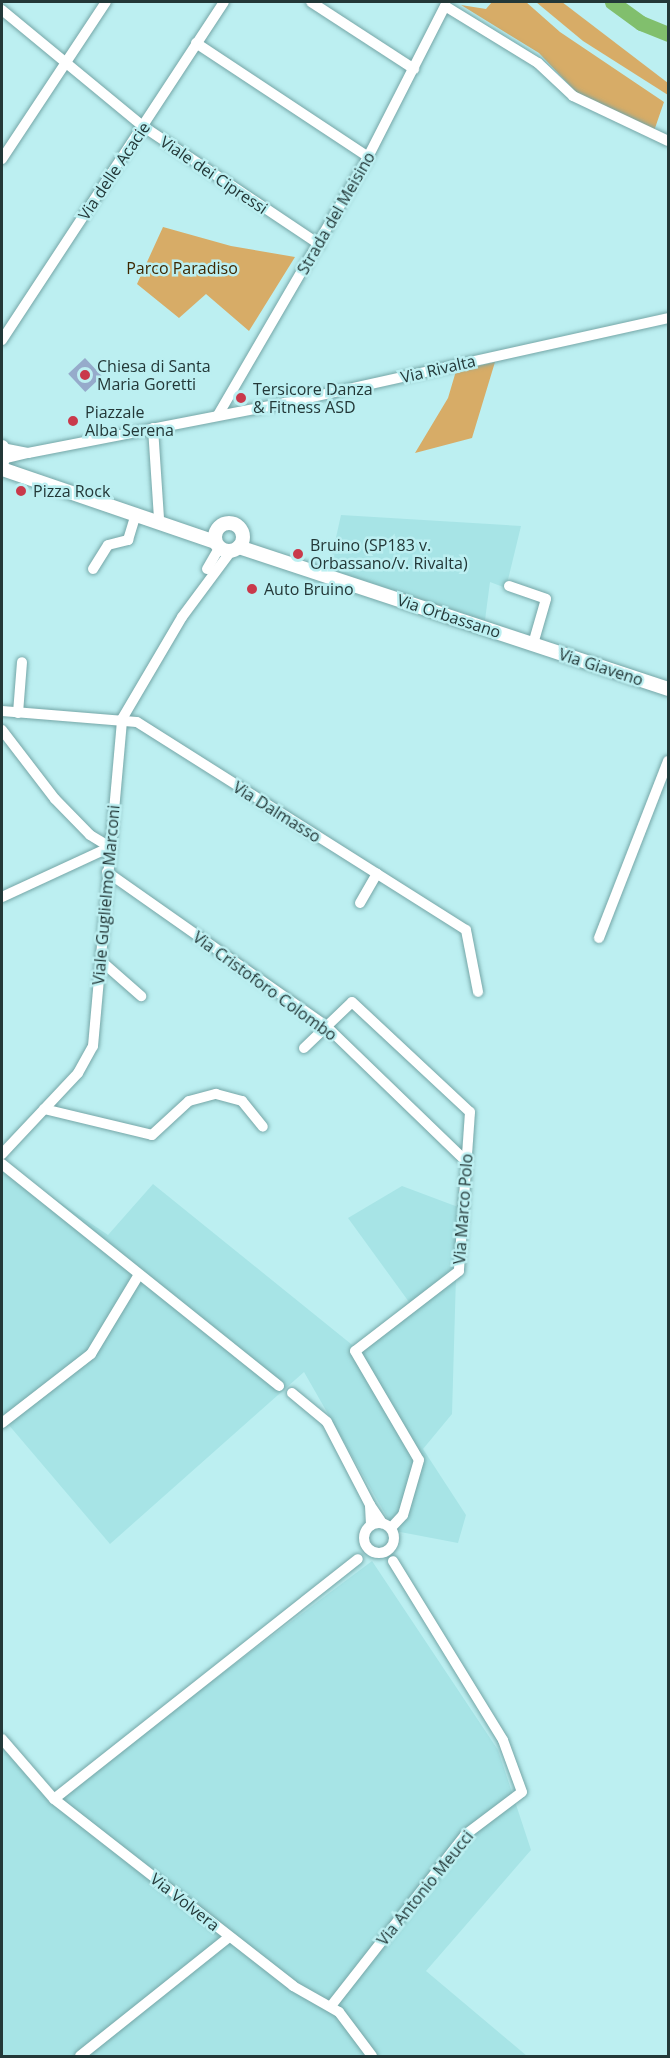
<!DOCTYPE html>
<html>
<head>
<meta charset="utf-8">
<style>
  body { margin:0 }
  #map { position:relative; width:670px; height:2058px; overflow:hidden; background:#bceff1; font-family:"Open Sans",sans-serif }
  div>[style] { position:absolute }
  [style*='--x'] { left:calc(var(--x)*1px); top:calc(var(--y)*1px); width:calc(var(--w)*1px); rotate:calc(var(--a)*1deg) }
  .built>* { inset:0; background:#a7e4e6 }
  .green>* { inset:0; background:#d7ac67 }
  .river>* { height:15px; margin:-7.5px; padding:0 7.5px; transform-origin:7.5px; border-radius:7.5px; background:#81bf6d }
  .building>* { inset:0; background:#96abcb; transform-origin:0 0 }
  .roads { filter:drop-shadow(0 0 2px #75a6a7) drop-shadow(0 0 2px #75a6a7) }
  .minor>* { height:10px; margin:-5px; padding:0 5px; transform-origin:5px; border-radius:5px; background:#fff }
  .minor>.ring { margin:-5px; padding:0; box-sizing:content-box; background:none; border:10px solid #fff; border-radius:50% }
  .major>* { height:14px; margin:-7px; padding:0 7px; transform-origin:7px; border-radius:7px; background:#fff }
  .major>.ring { margin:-7px; padding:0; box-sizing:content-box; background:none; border:14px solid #fff; border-radius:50% }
  .dots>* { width:16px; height:16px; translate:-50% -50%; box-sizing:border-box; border:3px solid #bceff1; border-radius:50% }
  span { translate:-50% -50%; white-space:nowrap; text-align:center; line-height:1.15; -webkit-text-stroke:5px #bceff1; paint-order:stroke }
  .street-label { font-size:16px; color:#233838 }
  .park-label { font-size:16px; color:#3d2700 }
  .poi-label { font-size:16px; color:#233838 }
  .left { translate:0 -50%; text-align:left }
  .frame { position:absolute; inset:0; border:3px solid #233838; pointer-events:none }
</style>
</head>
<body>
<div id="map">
  <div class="built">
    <div style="clip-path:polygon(341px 515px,521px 526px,506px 588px,490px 582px,485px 620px,329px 569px)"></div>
    <div style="clip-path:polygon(2px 1163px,108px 1235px,153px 1184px,356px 1348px,409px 1302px,348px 1218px,402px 1186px,458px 1207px,452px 1414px,423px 1449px,466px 1515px,458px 1543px,395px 1531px,304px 1372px,110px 1544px,2px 1417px)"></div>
    <div style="clip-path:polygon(372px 1561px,498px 1750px,531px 1850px,426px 1971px,527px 2056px,2px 2056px,2px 1733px,55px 1799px)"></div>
  </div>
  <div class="green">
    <div style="clip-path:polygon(492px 2px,526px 2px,560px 32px,664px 102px,654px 131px,577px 93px,539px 53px,461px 5px,486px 9px)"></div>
    <div style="clip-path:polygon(536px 2px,562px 2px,668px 83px,668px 95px,583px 41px)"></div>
    <div style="clip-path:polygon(163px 227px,231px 246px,295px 257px,249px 331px,206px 294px,179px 318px,137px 284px)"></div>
    <div style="clip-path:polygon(495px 362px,472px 438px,415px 453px,448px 398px,456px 371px)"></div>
  </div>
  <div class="river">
    <div style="--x:612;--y:2;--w:36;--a:36"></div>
    <div style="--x:641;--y:23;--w:29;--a:22"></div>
  </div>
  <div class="building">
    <div style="left:85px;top:358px;width:25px;height:23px;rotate:47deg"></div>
  </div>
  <div class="roads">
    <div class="minor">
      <div style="--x:311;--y:2;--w:123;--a:33"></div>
      <div style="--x:2;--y:10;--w:184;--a:39.5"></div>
      <div style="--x:144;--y:127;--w:211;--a:33.8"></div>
      <div style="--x:196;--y:43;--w:206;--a:33.5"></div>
      <div style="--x:2;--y:159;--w:188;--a:-56.5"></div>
      <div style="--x:2;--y:340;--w:404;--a:-56.7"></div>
      <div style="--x:218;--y:415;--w:298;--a:-59.8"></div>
      <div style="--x:368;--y:157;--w:169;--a:-63"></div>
      <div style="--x:445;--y:6;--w:109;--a:31.5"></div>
      <div style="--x:538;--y:63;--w:48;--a:43.3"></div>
      <div style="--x:573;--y:96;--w:105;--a:25.3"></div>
      <div style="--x:153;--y:428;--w:91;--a:86.2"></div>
      <div style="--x:2;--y:448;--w:26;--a:11"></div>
      <div style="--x:28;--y:453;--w:26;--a:167"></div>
      <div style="--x:28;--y:453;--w:262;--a:-11"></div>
      <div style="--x:285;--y:403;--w:392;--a:-12.5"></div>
      <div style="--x:93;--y:569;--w:28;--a:-58"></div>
      <div style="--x:108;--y:545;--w:21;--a:-14"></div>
      <div style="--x:128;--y:540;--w:28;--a:-73"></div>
      <div style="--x:207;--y:569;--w:24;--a:-60"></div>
      <div style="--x:509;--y:586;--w:39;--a:19"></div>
      <div style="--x:546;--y:599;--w:47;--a:106.1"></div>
      <div style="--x:2;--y:711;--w:135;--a:4.7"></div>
      <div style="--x:137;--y:722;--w:389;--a:32.3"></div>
      <div style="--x:466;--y:930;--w:63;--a:79"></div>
      <div style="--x:18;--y:713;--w:51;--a:-85.5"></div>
      <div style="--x:2;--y:730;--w:87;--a:52.5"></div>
      <div style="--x:55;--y:799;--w:50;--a:45.8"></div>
      <div style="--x:90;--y:835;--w:23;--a:31"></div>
      <div style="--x:107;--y:872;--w:268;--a:35.1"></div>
      <div style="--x:326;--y:1026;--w:193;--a:44"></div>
      <div style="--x:2;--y:897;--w:119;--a:-24.8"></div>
      <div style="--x:360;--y:903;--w:34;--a:-60"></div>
      <div style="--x:599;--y:938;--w:190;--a:-68.7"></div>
      <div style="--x:100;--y:960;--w:55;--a:41.3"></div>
      <div style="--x:304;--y:1048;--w:66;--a:-43.8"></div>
      <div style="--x:352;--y:1002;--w:161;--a:43"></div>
      <div style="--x:470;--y:1112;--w:159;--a:94"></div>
      <div style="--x:459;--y:1271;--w:131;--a:142.4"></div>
      <div style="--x:355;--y:1351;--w:126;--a:59.6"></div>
      <div style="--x:419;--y:1460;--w:57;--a:106.2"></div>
      <div style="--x:403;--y:1515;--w:18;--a:133"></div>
      <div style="--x:44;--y:1109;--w:111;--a:13.5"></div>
      <div style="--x:152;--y:1135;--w:50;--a:-42.6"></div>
      <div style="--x:189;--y:1101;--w:28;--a:-15"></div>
      <div style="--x:216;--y:1094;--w:27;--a:15"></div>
      <div style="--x:242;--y:1101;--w:33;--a:51"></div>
      <div style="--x:2;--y:1154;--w:111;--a:-46.8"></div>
      <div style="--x:78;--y:1073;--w:31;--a:-61"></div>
      <div style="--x:93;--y:1046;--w:328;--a:-84.9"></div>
      <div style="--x:122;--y:719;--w:118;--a:-59.5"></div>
      <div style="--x:182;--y:617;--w:82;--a:-53.4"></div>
      <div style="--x:2;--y:1164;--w:355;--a:38.7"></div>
      <div style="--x:292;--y:1393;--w:45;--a:39.6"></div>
      <div style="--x:327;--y:1422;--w:93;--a:62.6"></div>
      <div style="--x:2;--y:1423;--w:113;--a:-37.8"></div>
      <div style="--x:91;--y:1354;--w:91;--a:-58.9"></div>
      <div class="ring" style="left:364px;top:1523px;width:20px;height:20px"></div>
      <div style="--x:371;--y:1525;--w:20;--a:-93"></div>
      <div style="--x:370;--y:1505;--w:22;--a:56"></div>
      <div style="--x:2;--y:1739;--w:79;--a:49.1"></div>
      <div style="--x:54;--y:1799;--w:303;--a:38"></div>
      <div style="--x:293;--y:1986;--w:53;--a:29.5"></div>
      <div style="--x:339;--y:2012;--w:55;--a:53.1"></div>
      <div style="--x:54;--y:1799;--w:387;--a:-38.3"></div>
      <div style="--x:331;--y:2006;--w:217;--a:-51.9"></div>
      <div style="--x:465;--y:1835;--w:71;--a:-37"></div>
      <div style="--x:522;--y:1792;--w:55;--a:-110.1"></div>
      <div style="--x:503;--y:1740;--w:210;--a:-121.6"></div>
      <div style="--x:80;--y:2056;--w:191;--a:-38.6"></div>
    </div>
    <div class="major">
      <div style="--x:2;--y:447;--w:15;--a:90"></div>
      <div style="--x:2;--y:469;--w:225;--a:18.9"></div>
      <div class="ring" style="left:215px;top:523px;width:14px;height:14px"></div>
      <div style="--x:239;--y:547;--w:452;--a:18.3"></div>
    </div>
  </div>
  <div class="dots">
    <div style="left:85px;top:375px;background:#c9394b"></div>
    <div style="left:241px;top:398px;background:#c9394b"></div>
    <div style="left:73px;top:421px;background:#c9394b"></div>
    <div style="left:21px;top:491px;background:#c9394b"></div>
    <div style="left:298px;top:554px;background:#c9394b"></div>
    <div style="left:252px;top:589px;background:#c9394b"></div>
  </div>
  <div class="street-label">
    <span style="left:114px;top:171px;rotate:-56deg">Via delle Acacie</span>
    <span style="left:214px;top:175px;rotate:34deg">Viale dei Cipressi</span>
    <span style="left:336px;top:213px;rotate:-60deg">Strada del Meisino</span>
    <span style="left:438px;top:369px;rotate:-13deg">Via Rivalta</span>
    <span style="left:449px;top:616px;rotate:18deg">Via Orbassano</span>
    <span style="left:601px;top:667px;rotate:18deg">Via Giaveno</span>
    <span style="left:277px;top:812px;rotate:32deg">Via Dalmasso</span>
    <span style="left:106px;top:895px;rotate:-85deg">Viale Guglielmo Marconi</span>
    <span style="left:265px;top:986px;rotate:36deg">Via Cristoforo Colombo</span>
    <span style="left:463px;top:1209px;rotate:-86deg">Via Marco Polo</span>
    <span style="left:425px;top:1888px;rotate:-51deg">Via Antonio Meucci</span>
    <span style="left:185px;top:1902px;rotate:38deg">Via Volvera</span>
  </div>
  <div class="park-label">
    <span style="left:182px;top:268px">Parco Paradiso</span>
  </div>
  <div class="poi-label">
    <span class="left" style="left:97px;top:375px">Chiesa di Santa<br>Maria Goretti</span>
    <span class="left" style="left:253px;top:398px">Tersicore Danza<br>&amp; Fitness ASD</span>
    <span class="left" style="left:85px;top:421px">Piazzale<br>Alba Serena</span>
    <span class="left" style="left:33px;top:491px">Pizza Rock</span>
    <span class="left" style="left:310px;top:554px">Bruino (SP183 v.<br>Orbassano/v. Rivalta)</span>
    <span class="left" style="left:264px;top:589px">Auto Bruino</span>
  </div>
  <div class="frame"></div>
</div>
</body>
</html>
